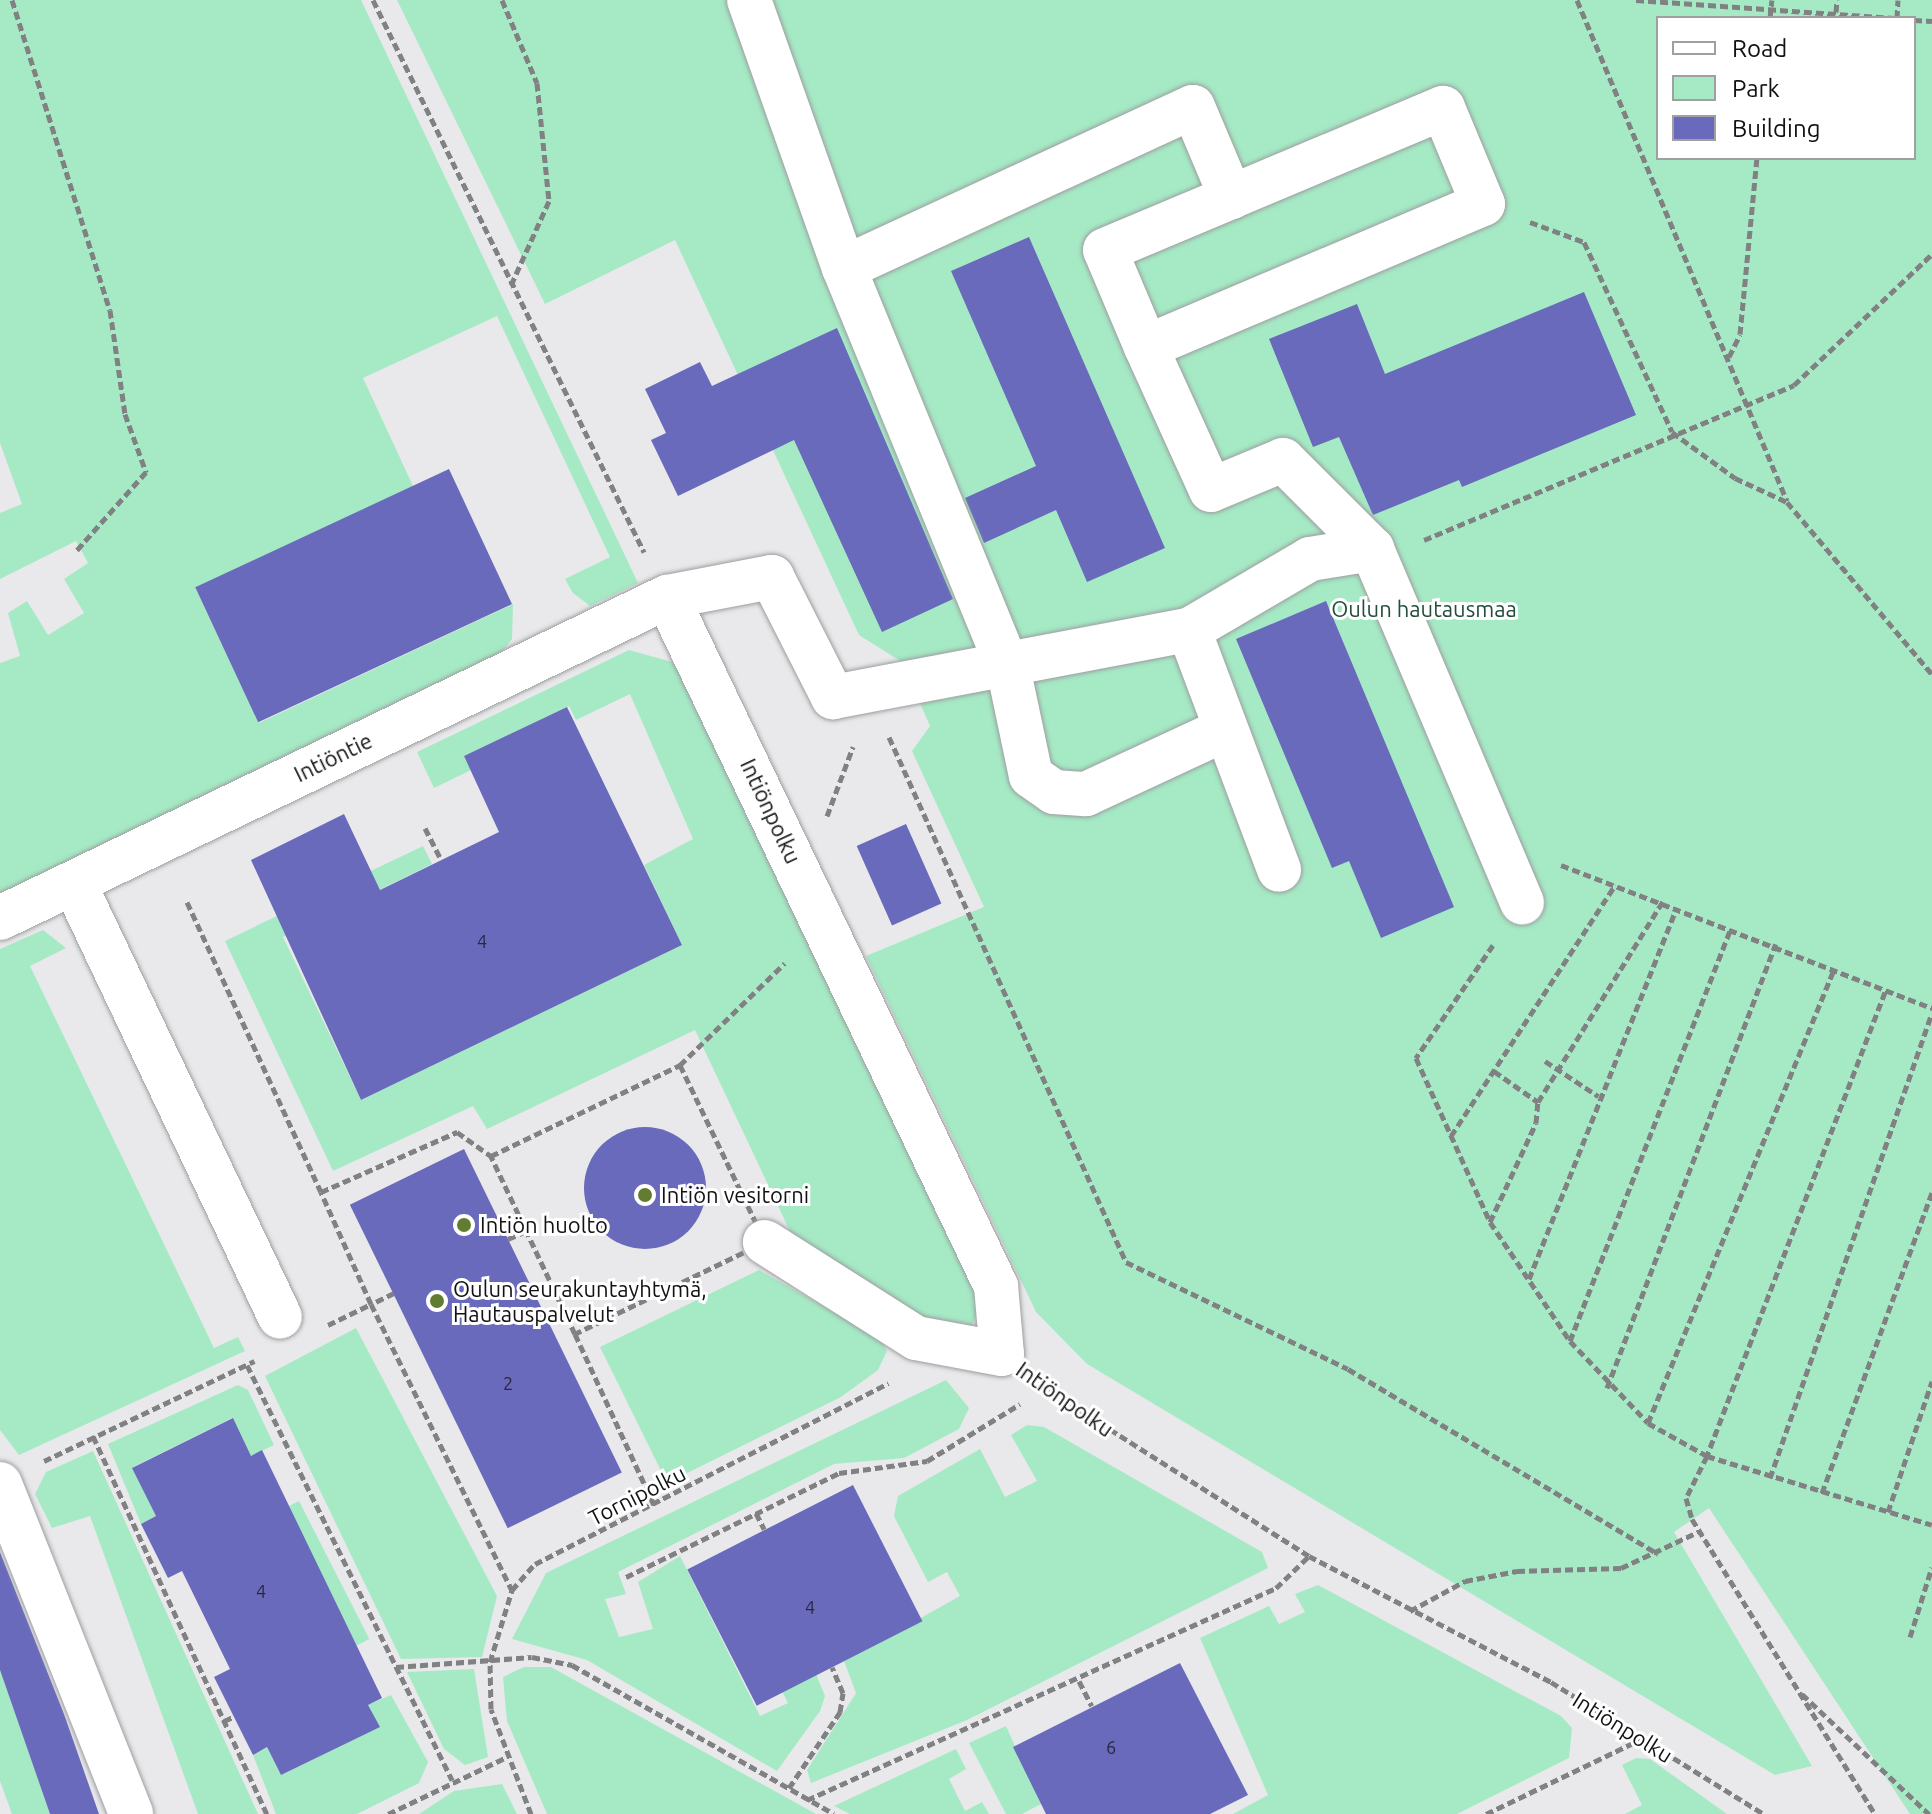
<!DOCTYPE html>
<html>
<head>
<meta charset="utf-8">
<style>
  body { margin:0 }
  #map { position:relative; width:1932px; height:1814px; overflow:hidden; background:#e9e9eb; font-family:Ubuntu,sans-serif }
  div>[style] { position:absolute }
  [style*='--x'] { left:calc(var(--x)*1px); top:calc(var(--y)*1px); width:calc(var(--w)*1px); rotate:calc(var(--a)*1deg) }
  .green>* { inset:0; background:#a5eac5; transform-origin:0 0 }
  .building>* { inset:0; background:#696abc; transform-origin:0 0 }
  .round { border-radius:50% }
  .path>* { height:5px; margin-top:-2.5px; transform-origin:0; background:repeating-linear-gradient(90deg,#818183 0 8px,transparent 0 12px) }
  .roads { filter:drop-shadow(0 0 2px #9d9ea0) drop-shadow(0 0 2px #9d9ea0) }
  .minor>* { height:44px; margin:-22px; padding:0 22px; transform-origin:22px; border-radius:22px; background:#fff }
  .dots>* { width:22px; height:22px; translate:-50% -50%; box-sizing:border-box; border:4px solid #fff; border-radius:50% }
  span { translate:-50% -50%; white-space:nowrap; text-align:center; line-height:1.15; -webkit-text-stroke:6px #fff; paint-order:stroke }
  .number-label { font-size:18px; color:#28283d }
  .number-label span { -webkit-text-stroke-width:0 }
  .park-label { font-size:22px; color:#234f3a }
  .street-label { font-size:22px; color:#121213 }
  .poi-label { font-size:22px; color:#121213 }
  .left { translate:0 -50%; text-align:left }
  .legend { position:absolute; left:1656px; top:16px; width:260px; height:144px; box-sizing:border-box; background:#fff; border:2px solid #a0a0a1; margin:0; padding:10px 14px; list-style:none; font-size:24px; color:#121213 }
  .legend li { display:flex; align-items:center; gap:16px; height:40px }
  .legend b { width:40px; border:2px solid #a0a0a1 }
</style>
</head>
<body>
<div id="map">
  <div class="green">
    <div style="clip-path:polygon(0 0,361px 0,638px 583px,590px 606px,573px 593px,565px 579px,610px 557px,497px 316px,363px 378px,413px 486px,196px 589px,259px 723px,513px 604px,512px 639px,501px 653px,0 905px,0 663px,20px 656px,8px 613px,27px 601px,48px 635px,84px 613px,64px 579px,88px 563px,76px 541px,0 579px,0 513px,22px 504px,0 443px)"></div>
    <div style="clip-path:polygon(evenodd,397px 0,1932px 0,1932px 1814px,1910px 1814px,1709px 1508px,1674px 1532px,1812px 1766px,1775px 1775px,1087px 1364px,1036px 1312px,866px 956px,984px 907px,912px 751px,930px 726px,902px 662px,859px 635px,675px 240px,545px 304px,397px 0,1658px 18px,1914px 18px,1914px 158px,1658px 158px,1658px 18px)"></div>
    <div style="clip-path:polygon(629px 650px,672px 662px,688px 678px,978px 1297px,981px 1308px,971px 1327px,947px 1334px,795px 1242px,695px 1030px,487px 1129px,473px 1106px,333px 1171px,225px 941px,423px 846px,432px 864px,283px 937px,361px 1100px,682px 945px,644px 865px,693px 839px,630px 694px,576px 720px,569px 706px,464px 756px,471px 770px,434px 788px,417px 752px)"></div>
    <div style="clip-path:polygon(43px 930px,66px 948px,30px 966px,214px 1348px,238px 1337px,245px 1351px,19px 1455px,0 1430px,0 949px)"></div>
    <div style="clip-path:polygon(759px 1270px,880px 1338px,887px 1351px,878px 1370px,841px 1397px,667px 1483px,600px 1347px)"></div>
    <div style="clip-path:polygon(356px 1328px,497px 1596px,482px 1657px,401px 1659px,265px 1376px)"></div>
    <div style="clip-path:polygon(946px 1380px,969px 1408px,959px 1429px,904px 1458px,834px 1464px,618px 1572px,626px 1594px,605px 1599px,619px 1637px,653px 1629px,638px 1582px,680px 1556px,760px 1716px,788px 1703px,782px 1691px,816px 1674px,825px 1696px,820px 1711px,777px 1771px,587px 1660px,512px 1639px,546px 1573px)"></div>
    <div style="clip-path:polygon(238px 1385px,248px 1390px,274px 1445px,251px 1456px,232px 1418px,133px 1467px,156px 1516px,141px 1524px,108px 1444px)"></div>
    <div style="clip-path:polygon(1027px 1425px,1044px 1427px,1262px 1552px,1268px 1568px,967px 1720px,811px 1783px,807px 1770px,856px 1693px,844px 1661px,960px 1596px,947px 1572px,928px 1582px,894px 1516px,898px 1496px,980px 1449px,1005px 1497px,1037px 1481px,1011px 1435px)"></div>
    <div style="clip-path:polygon(93px 1451px,258px 1814px,198px 1814px,90px 1516px,52px 1528px,35px 1494px,46px 1472px)"></div>
    <div style="left:299px;top:1501px;width:155px;height:26px;rotate:63deg"></div>
    <div style="clip-path:polygon(1318px 1585px,1561px 1716px,1572px 1728px,1569px 1758px,1457px 1814px,1233px 1814px,1268px 1795px,1200px 1638px,1269px 1606px,1279px 1624px,1305px 1612px,1295px 1594px)"></div>
    <div style="clip-path:polygon(524px 1667px,551px 1667px,816px 1814px,547px 1814px,507px 1721px,503px 1677px)"></div>
    <div style="clip-path:polygon(474px 1669px,488px 1757px,465px 1765px,444px 1749px,407px 1672px)"></div>
    <div style="clip-path:polygon(0 1670px,50px 1814px,12px 1814px,0 1781px)"></div>
    <div style="clip-path:polygon(391px 1695px,428px 1762px,419px 1783px,357px 1814px,276px 1814px,253px 1755px,267px 1747px,281px 1775px,379px 1727px,368px 1705px)"></div>
    <div style="clip-path:polygon(1006px 1726px,1041px 1804px,1022px 1814px,1006px 1814px,969px 1743px)"></div>
    <div style="clip-path:polygon(956px 1749px,966px 1769px,949px 1779px,965px 1811px,982px 1802px,989px 1814px,850px 1814px,834px 1806px)"></div>
    <div style="clip-path:polygon(1636px 1758px,1650px 1759px,1727px 1814px,1625px 1814px,1642px 1805px,1622px 1765px)"></div>
    <div style="clip-path:polygon(502px 1784px,517px 1814px,419px 1814px,454px 1791px)"></div>
  </div>
  <div class="building">
    <div style="clip-path:polygon(1029px 237px,1165px 548px,1087px 582px,1056px 510px,984px 543px,965px 498px,1036px 466px,951px 271px)"></div>
    <div style="clip-path:polygon(1584px 292px,1636px 415px,1462px 487px,1459px 480px,1373px 515px,1339px 437px,1313px 447px,1269px 339px,1357px 304px,1385px 374px)"></div>
    <div style="clip-path:polygon(837px 328px,953px 599px,882px 632px,794px 440px,678px 496px,651px 440px,666px 433px,645px 389px,700px 362px,712px 386px)"></div>
    <div style="left:449px;top:469px;width:149px;height:280px;rotate:65deg"></div>
    <div style="clip-path:polygon(1326px 601px,1454px 907px,1381px 938px,1349px 861px,1332px 868px,1236px 639px)"></div>
    <div style="clip-path:polygon(567px 707px,682px 945px,361px 1100px,251px 860px,344px 814px,380px 890px,499px 832px,464px 756px)"></div>
    <div style="left:906px;top:824px;width:87px;height:54px;rotate:66deg"></div>
    <div class="round" style="left:584px;top:1127px;width:122px;height:122px"></div>
    <div style="left:464px;top:1149px;width:360px;height:127px;rotate:64deg"></div>
    <div style="clip-path:polygon(233px 1418px,251px 1456px,262px 1450px,382px 1698px,368px 1705px,380px 1727px,281px 1775px,267px 1747px,253px 1755px,214px 1677px,230px 1669px,182px 1571px,168px 1578px,141px 1524px,156px 1516px,132px 1468px)"></div>
    <div style="left:853px;top:1485px;width:153px;height:186px;rotate:63deg"></div>
    <div style="clip-path:polygon(0 1552px,64px 1714px,99px 1814px,50px 1814px,0 1670px)"></div>
    <div style="clip-path:polygon(1180px 1663px,1248px 1795px,1210px 1814px,1046px 1814px,1013px 1747px)"></div>
  </div>
  <div class="path">
    <div style="--x:12;--y:0;--w:325;--a:72.5"></div>
    <div style="--x:110;--y:310;--w:105;--a:81.8"></div>
    <div style="--x:125;--y:414;--w:62;--a:70.1"></div>
    <div style="--x:146;--y:472;--w:106;--a:131.5"></div>
    <div style="--x:373;--y:0;--w:615;--a:63.85"></div>
    <div style="--x:502;--y:0;--w:90;--a:67.1"></div>
    <div style="--x:537;--y:83;--w:119;--a:84.2"></div>
    <div style="--x:549;--y:201;--w:92;--a:114.3"></div>
    <div style="--x:1577;--y:0;--w:543;--a:67.26"></div>
    <div style="--x:1636;--y:0;--w:259;--a:4"></div>
    <div style="--x:1836;--y:12;--w:12;--a:-85"></div>
    <div style="--x:1770;--y:18;--w:18;--a:-84"></div>
    <div style="--x:1897;--y:18;--w:18;--a:-87"></div>
    <div style="--x:1914;--y:20;--w:18;--a:3"></div>
    <div style="--x:1530;--y:222;--w:58;--a:20.3"></div>
    <div style="--x:1584;--y:242;--w:209;--a:65.1"></div>
    <div style="--x:1672;--y:432;--w:78;--a:36.1"></div>
    <div style="--x:1735;--y:478;--w:57;--a:24.8"></div>
    <div style="--x:1787;--y:502;--w:225;--a:49.9"></div>
    <div style="--x:1729;--y:357;--w:25;--a:-64"></div>
    <div style="--x:1740;--y:334;--w:177;--a:-84.5"></div>
    <div style="--x:1424;--y:540;--w:401;--a:-22.7"></div>
    <div style="--x:1794;--y:385;--w:190;--a:-43.5"></div>
    <div style="--x:889;--y:737;--w:576;--a:65.7"></div>
    <div style="--x:1126;--y:1262;--w:246;--a:25.7"></div>
    <div style="--x:1348;--y:1369;--w:361;--a:30.8"></div>
    <div style="--x:827;--y:816;--w:74;--a:-69.4"></div>
    <div style="--x:425;--y:828;--w:36;--a:63"></div>
    <div style="--x:1561;--y:865;--w:398;--a:21.1"></div>
    <div style="--x:187;--y:902;--w:319;--a:65.2"></div>
    <div style="--x:1493;--y:945;--w:137;--a:124.3"></div>
    <div style="--x:1416;--y:1058;--w:180;--a:65.7"></div>
    <div style="--x:1490;--y:1222;--w:143;--a:56.1"></div>
    <div style="--x:1570;--y:1341;--w:113;--a:46.4"></div>
    <div style="--x:1648;--y:1423;--w:68;--a:29.2"></div>
    <div style="--x:1707;--y:1456;--w:47;--a:116.6"></div>
    <div style="--x:1686;--y:1498;--w:22;--a:74"></div>
    <div style="--x:1692;--y:1519;--w:347;--a:58.2"></div>
    <div style="--x:1885;--y:992;--w:497;--a:111"></div>
    <div style="--x:1707;--y:1456;--w:235;--a:17"></div>
    <div style="--x:1545;--y:1061;--w:64;--a:33.4"></div>
    <div style="--x:680;--y:1065;--w:196;--a:64.3"></div>
    <div style="--x:765;--y:1242;--w:211;--a:154.2"></div>
    <div style="--x:575;--y:1334;--w:197;--a:-115.3"></div>
    <div style="--x:491;--y:1156;--w:210;--a:-25.7"></div>
    <div style="--x:680;--y:1065;--w:146;--a:-44.2"></div>
    <div style="--x:1494;--y:1071;--w:54;--a:35.2"></div>
    <div style="--x:1451;--y:1136;--w:300;--a:-56.8"></div>
    <div style="--x:1490;--y:1222;--w:109;--a:-65.1"></div>
    <div style="--x:1536;--y:1123;--w:21;--a:-85"></div>
    <div style="--x:1538;--y:1102;--w:237;--a:-58.1"></div>
    <div style="--x:508;--y:1239;--w:21;--a:-23"></div>
    <div style="--x:1529;--y:1279;--w:399;--a:-68.3"></div>
    <div style="--x:394;--y:1293;--w:25;--a:154"></div>
    <div style="--x:371;--y:1304;--w:319;--a:63.8"></div>
    <div style="--x:328;--y:1325;--w:48;--a:-26"></div>
    <div style="--x:371;--y:1304;--w:123;--a:-114.1"></div>
    <div style="--x:321;--y:1192;--w:149;--a:-23.8"></div>
    <div style="--x:457;--y:1132;--w:42;--a:35.2"></div>
    <div style="--x:575;--y:1334;--w:188;--a:65.2"></div>
    <div style="--x:1570;--y:1341;--w:442;--a:-68.7"></div>
    <div style="--x:247;--y:1365;--w:463;--a:63.7"></div>
    <div style="--x:1039;--y:1384;--w:320;--a:32.5"></div>
    <div style="--x:1309;--y:1556;--w:273;--a:27.5"></div>
    <div style="--x:1551;--y:1682;--w:251;--a:31.8"></div>
    <div style="--x:1607;--y:1388;--w:475;--a:-69.2"></div>
    <div style="--x:1648;--y:1423;--w:488;--a:-67.7"></div>
    <div style="--x:93;--y:1436;--w:416;--a:65.3"></div>
    <div style="--x:44;--y:1461;--w:233;--a:-25.4"></div>
    <div style="--x:1770;--y:1478;--w:491;--a:-70.8"></div>
    <div style="--x:1822;--y:1493;--w:320;--a:-69.9"></div>
    <div style="--x:1888;--y:1512;--w:138;--a:-71.4"></div>
    <div style="--x:756;--y:1513;--w:18;--a:63"></div>
    <div style="--x:626;--y:1577;--w:237;--a:-26"></div>
    <div style="--x:839;--y:1473;--w:89;--a:-7.8"></div>
    <div style="--x:927;--y:1461;--w:109;--a:-31.5"></div>
    <div style="--x:1410;--y:1611;--w:63;--a:-28.6"></div>
    <div style="--x:1465;--y:1581;--w:53;--a:-10.9"></div>
    <div style="--x:1517;--y:1571;--w:104;--a:-1.7"></div>
    <div style="--x:1621;--y:1568;--w:85;--a:-25.1"></div>
    <div style="--x:1910;--y:1637;--w:73;--a:-72.6"></div>
    <div style="--x:396;--y:1667;--w:136;--a:-4.2"></div>
    <div style="--x:532;--y:1657;--w:41;--a:11.3"></div>
    <div style="--x:572;--y:1665;--w:301;--a:29.6"></div>
    <div style="--x:1079;--y:1681;--w:28;--a:63"></div>
    <div style="--x:1802;--y:1694;--w:175;--a:43.4"></div>
    <div style="--x:224;--y:1721;--w:10;--a:-24"></div>
    <div style="--x:789;--y:1788;--w:92;--a:-56.1"></div>
    <div style="--x:840;--y:1712;--w:19;--a:-81"></div>
    <div style="--x:843;--y:1693;--w:28;--a:-113"></div>
    <div style="--x:807;--y:1800;--w:515;--a:-24.32"></div>
    <div style="--x:1276;--y:1588;--w:46;--a:-44.1"></div>
    <div style="--x:388;--y:1814;--w:130;--a:-25.6"></div>
    <div style="--x:531;--y:1814;--w:112;--a:-110.9"></div>
    <div style="--x:491;--y:1709;--w:47;--a:-91.2"></div>
    <div style="--x:490;--y:1662;--w:75;--a:-73"></div>
    <div style="--x:512;--y:1590;--w:35;--a:-49"></div>
    <div style="--x:535;--y:1564;--w:397;--a:-27.1"></div>
    <div style="--x:1486;--y:1814;--w:172;--a:-25.8"></div>
  </div>
  <div class="roads">
    <div class="minor">
      <div style="--x:749;--y:0;--w:284;--a:70.5"></div>
      <div style="--x:844;--y:268;--w:431;--a:67.7"></div>
      <div style="--x:1008;--y:667;--w:111;--a:78.1"></div>
      <div style="--x:1031;--y:776;--w:28;--a:35"></div>
      <div style="--x:1054;--y:792;--w:32;--a:4"></div>
      <div style="--x:1086;--y:794;--w:154;--a:-24.9"></div>
      <div style="--x:844;--y:268;--w:384;--a:-24.8"></div>
      <div style="--x:1193;--y:107;--w:98;--a:67.1"></div>
      <div style="--x:1231;--y:197;--w:230;--a:-22.8"></div>
      <div style="--x:1443;--y:108;--w:104;--a:67.4"></div>
      <div style="--x:1483;--y:204;--w:366;--a:157"></div>
      <div style="--x:1146;--y:347;--w:157;--a:65.6"></div>
      <div style="--x:1211;--y:490;--w:78;--a:-22.6"></div>
      <div style="--x:1283;--y:460;--w:126;--a:45"></div>
      <div style="--x:1146;--y:347;--w:105;--a:-112.9"></div>
      <div style="--x:1105;--y:250;--w:137;--a:-22.8"></div>
      <div style="--x:667;--y:597;--w:764;--a:64.48"></div>
      <div style="--x:996;--y:1286;--w:68;--a:85"></div>
      <div style="--x:1002;--y:1354;--w:87;--a:-169.5"></div>
      <div style="--x:916;--y:1338;--w:179;--a:-147.6"></div>
      <div style="--x:1189;--y:630;--w:256;--a:69.4"></div>
      <div style="--x:74;--y:883;--w:480;--a:64.6"></div>
      <div style="--x:0;--y:918;--w:740;--a:-25.7"></div>
      <div style="--x:667;--y:597;--w:107;--a:-10.8"></div>
      <div style="--x:772;--y:577;--w:135;--a:63.1"></div>
      <div style="--x:833;--y:697;--w:362;--a:-10.7"></div>
      <div style="--x:1189;--y:630;--w:140;--a:-30.4"></div>
      <div style="--x:1310;--y:559;--w:63;--a:-9.2"></div>
      <div style="--x:1372;--y:549;--w:384;--a:67"></div>
      <div style="--x:0;--y:1484;--w:355;--a:68.3"></div>
    </div>
  </div>
  <div class="dots">
    <div style="left:645px;top:1195px;background:#627d31"></div>
    <div style="left:464px;top:1225px;background:#627d31"></div>
    <div style="left:437px;top:1301px;background:#627d31"></div>
  </div>
  <div class="number-label">
    <span style="left:482px;top:941px">4</span>
    <span style="left:508px;top:1383px">2</span>
    <span style="left:261px;top:1591px">4</span>
    <span style="left:810px;top:1607px">4</span>
    <span style="left:1111px;top:1747px">6</span>
  </div>
  <div class="park-label">
    <span style="left:1424px;top:609px">Oulun hautausmaa</span>
  </div>
  <div class="street-label">
    <span style="left:333px;top:757px;rotate:-26deg">Intiöntie</span>
    <span style="left:771px;top:811px;rotate:65deg">Intiönpolku</span>
    <span style="left:1065px;top:1399px;rotate:35deg">Intiönpolku</span>
    <span style="left:637px;top:1495px;rotate:-27deg">Tornipolku</span>
    <span style="left:1623px;top:1727px;rotate:32deg">Intiönpolku</span>
  </div>
  <div class="poi-label">
    <span class="left" style="left:661px;top:1195px">Intiön vesitorni</span>
    <span class="left" style="left:480px;top:1225px">Intiön huolto</span>
    <span class="left" style="left:453px;top:1301px">Oulun seurakuntayhtymä,<br>Hautauspalvelut</span>
  </div>
  <ul class="legend">
  <li><b style="height:10px;background:#fff"></b>Road</li>
  <li><b style="height:22px;background:#a5eac5"></b>Park</li>
  <li><b style="height:22px;background:#696abc"></b>Building</li>
  </ul>
</div>
</body>
</html>
